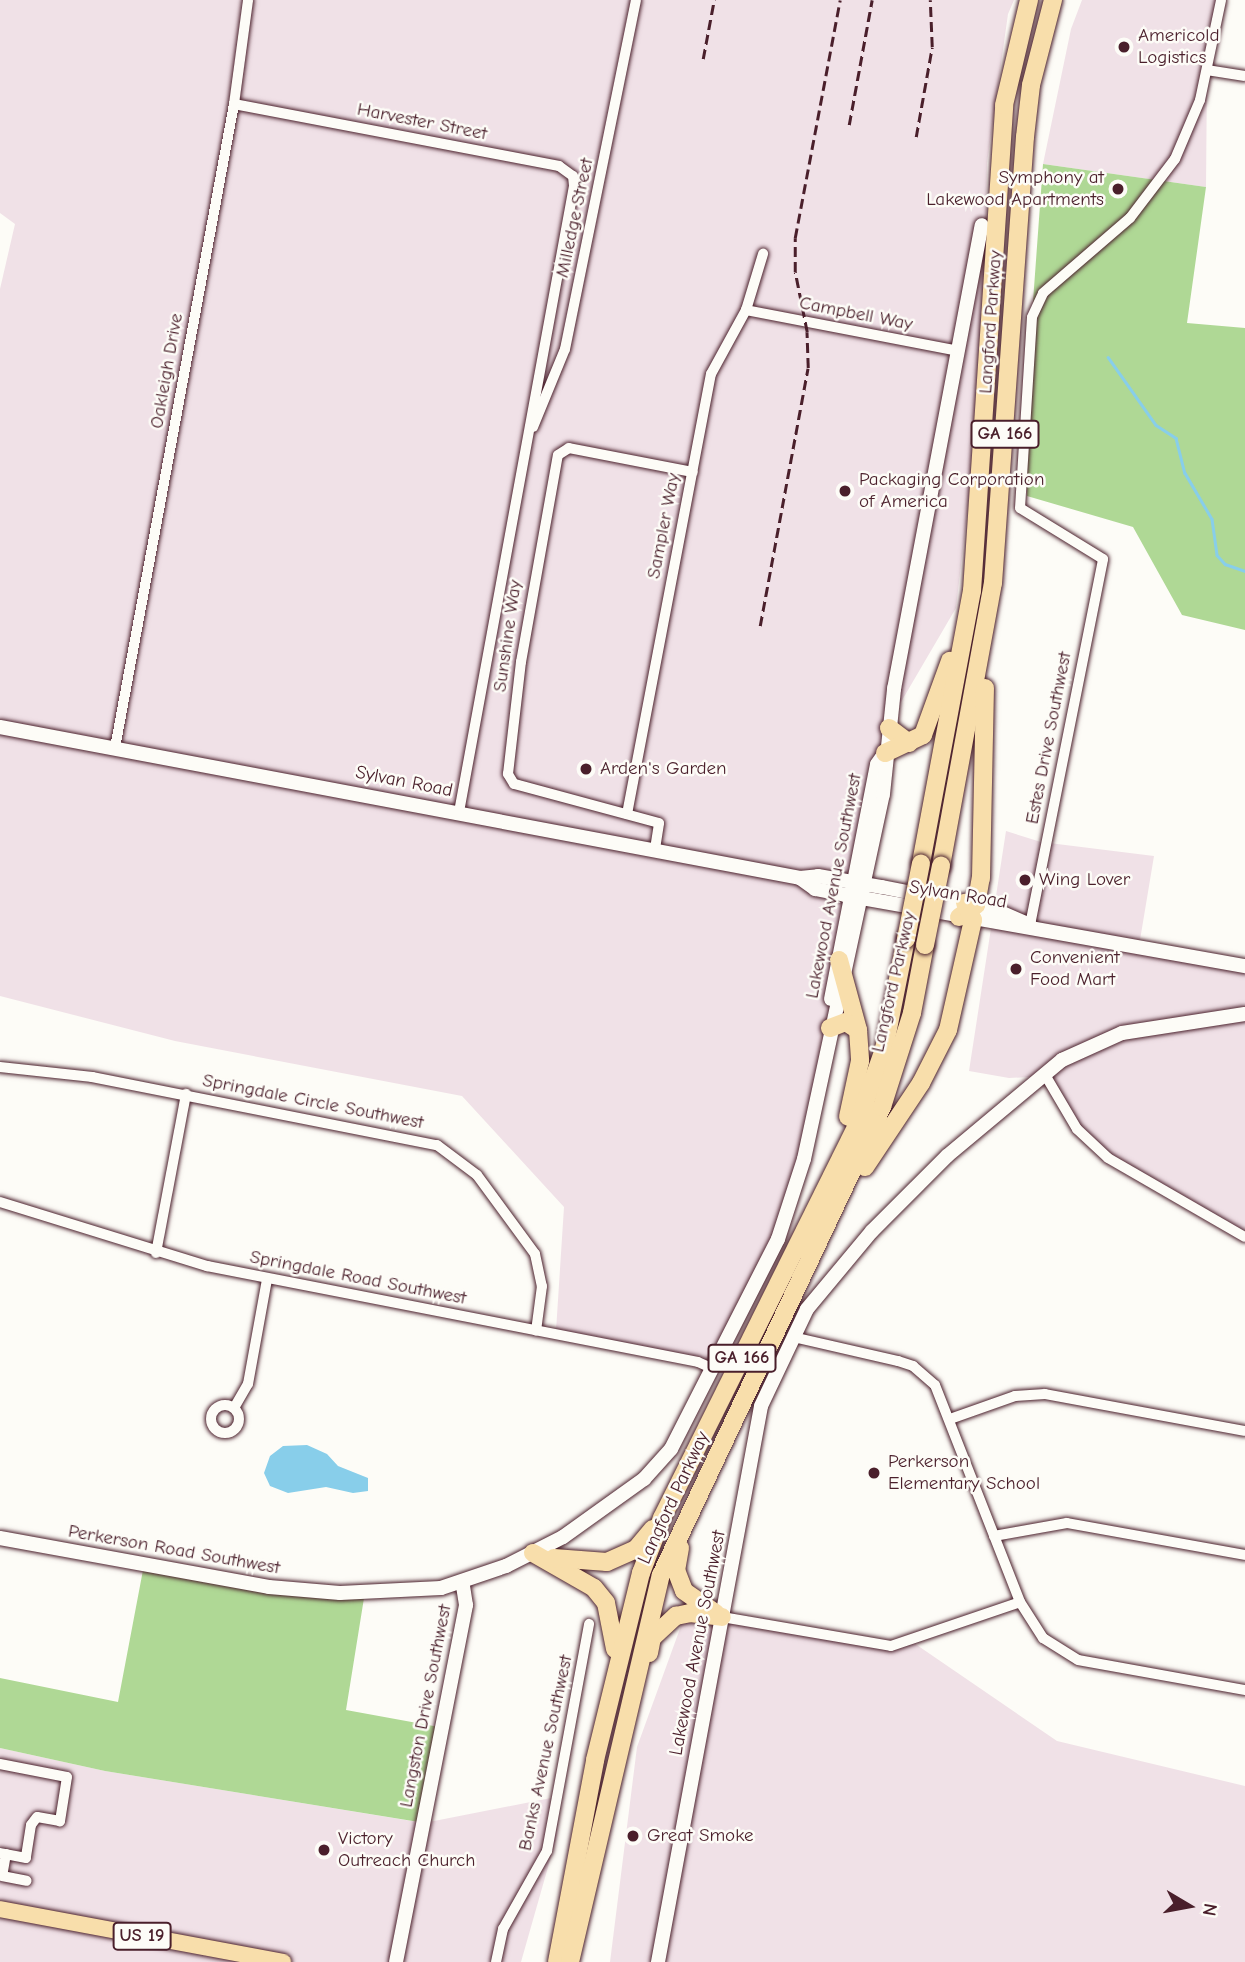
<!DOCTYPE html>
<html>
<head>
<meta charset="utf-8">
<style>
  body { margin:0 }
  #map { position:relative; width:1245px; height:1962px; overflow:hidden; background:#fdfcf7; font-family:"Comic Neue",sans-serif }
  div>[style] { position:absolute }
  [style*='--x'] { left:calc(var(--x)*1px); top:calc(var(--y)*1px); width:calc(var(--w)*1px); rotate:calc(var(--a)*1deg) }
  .built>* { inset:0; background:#f0e1e7 }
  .green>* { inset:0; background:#afd895 }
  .water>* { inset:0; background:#88ceea }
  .stream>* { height:2.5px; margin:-1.25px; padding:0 1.25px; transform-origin:1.25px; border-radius:1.25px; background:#88ceea }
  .roads { filter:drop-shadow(0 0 2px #4a1f2b) drop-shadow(0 0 2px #4a1f2b) }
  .street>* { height:10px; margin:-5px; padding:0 5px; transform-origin:5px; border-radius:5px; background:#fdfcf7 }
  .street>.ring { margin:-5px; padding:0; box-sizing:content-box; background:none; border:10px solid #fdfcf7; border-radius:50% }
  .secondary>* { height:14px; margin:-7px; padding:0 7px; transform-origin:7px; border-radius:7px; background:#fdfcf7 }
  .primary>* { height:16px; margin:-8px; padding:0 8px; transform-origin:8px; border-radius:8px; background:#f8deab }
  .highway>* { height:18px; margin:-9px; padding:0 9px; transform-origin:9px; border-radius:9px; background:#f8deab }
  .rail>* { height:2.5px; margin-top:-1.25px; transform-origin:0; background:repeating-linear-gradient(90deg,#4a1f2b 0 10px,transparent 0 15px) }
  .bridges { filter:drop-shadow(0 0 2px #4a1f2b) drop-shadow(0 0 2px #4a1f2b) }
  .highway-bridge>* { height:18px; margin:-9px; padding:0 9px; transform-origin:9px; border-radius:9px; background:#f8deab }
  .dots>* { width:19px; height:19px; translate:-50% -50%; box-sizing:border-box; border:4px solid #fdfcf7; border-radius:50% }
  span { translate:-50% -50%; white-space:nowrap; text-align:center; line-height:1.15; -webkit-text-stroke:5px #fdfcf7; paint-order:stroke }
  .shield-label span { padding:2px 5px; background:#fdfcf7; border:2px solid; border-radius:5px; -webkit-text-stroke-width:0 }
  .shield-label { font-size:18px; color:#4a1f2b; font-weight:700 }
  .poi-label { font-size:19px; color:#4a1f2b }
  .left { translate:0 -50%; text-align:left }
  .right { translate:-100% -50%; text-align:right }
  .street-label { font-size:19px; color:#4a1f2b }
  .north { position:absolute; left:1154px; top:1871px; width:70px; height:70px; -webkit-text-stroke:5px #fdfcf7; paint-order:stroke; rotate:100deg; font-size:19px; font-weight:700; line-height:28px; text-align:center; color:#4a1f2b }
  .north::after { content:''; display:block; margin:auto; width:24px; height:32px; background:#4a1f2b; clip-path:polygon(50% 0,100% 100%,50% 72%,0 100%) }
</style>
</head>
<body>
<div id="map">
  <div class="built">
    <div style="clip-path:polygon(0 0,1014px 0,1008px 14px,987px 163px,984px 367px,956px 608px,884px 731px,790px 1216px,711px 1363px,556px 1331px,564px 1207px,462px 1096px,175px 1041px,0 996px,0 289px,15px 224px,0 213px)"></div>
    <div style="clip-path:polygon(1082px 0,1222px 0,1207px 72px,1206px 187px,1043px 164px,1071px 29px)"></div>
    <div style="clip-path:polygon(1006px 831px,1041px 842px,1154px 856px,1139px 946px,1245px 965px,1245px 1231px,1182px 1205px,1087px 1137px,1051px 1076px,1009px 1078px,969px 1071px)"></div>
    <div style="clip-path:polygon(686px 1612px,860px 1641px,911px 1641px,1057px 1741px,1245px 1786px,1245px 1962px,610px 1962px,637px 1747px)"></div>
    <div style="clip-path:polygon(0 1748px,105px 1771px,424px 1823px,561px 1796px,556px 1839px,521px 1962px,0 1962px)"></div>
  </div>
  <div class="green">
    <div style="clip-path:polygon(1043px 164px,1206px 187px,1187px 323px,1245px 328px,1245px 630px,1182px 615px,1133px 527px,1027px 496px,1027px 384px)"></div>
    <div style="clip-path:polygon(143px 1570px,364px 1598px,346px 1710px,439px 1727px,425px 1823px,105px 1771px,0 1748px,0 1678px,118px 1702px)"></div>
  </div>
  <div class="water">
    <div style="clip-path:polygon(307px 1445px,327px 1454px,338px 1466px,368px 1478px,368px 1491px,353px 1493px,326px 1487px,288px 1493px,270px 1486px,264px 1473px,270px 1456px,283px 1446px)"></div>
  </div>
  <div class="stream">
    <div style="--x:1108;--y:357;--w:83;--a:54.8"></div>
    <div style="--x:1156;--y:425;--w:24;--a:33"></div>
    <div style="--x:1176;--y:438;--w:36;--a:76"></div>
    <div style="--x:1185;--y:473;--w:53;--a:59.6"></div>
    <div style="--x:1212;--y:519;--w:36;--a:82"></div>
    <div style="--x:1217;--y:555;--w:12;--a:48"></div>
    <div style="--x:1225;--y:564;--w:21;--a:19"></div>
  </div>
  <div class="roads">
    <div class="street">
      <div style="--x:1207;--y:70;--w:38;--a:9"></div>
      <div style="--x:234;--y:104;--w:331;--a:10.8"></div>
      <div style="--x:559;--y:166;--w:17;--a:36"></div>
      <div style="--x:573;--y:176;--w:10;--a:84"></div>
      <div style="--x:574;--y:186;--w:636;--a:100.41"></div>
      <div style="--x:746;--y:310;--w:217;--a:10.9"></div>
      <div style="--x:533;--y:427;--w:84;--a:-67.7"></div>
      <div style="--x:565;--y:349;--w:356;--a:-78.5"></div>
      <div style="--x:115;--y:748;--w:655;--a:-79.53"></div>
      <div style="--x:234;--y:104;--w:105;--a:-82.3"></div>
      <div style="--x:627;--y:814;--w:448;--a:-79.2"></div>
      <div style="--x:711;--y:374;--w:73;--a:-61.3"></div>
      <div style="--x:746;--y:310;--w:59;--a:-73.1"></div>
      <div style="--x:655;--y:849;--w:26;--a:-81"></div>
      <div style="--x:659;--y:823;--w:150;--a:-164.9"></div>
      <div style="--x:514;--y:784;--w:12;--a:-121"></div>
      <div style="--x:508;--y:774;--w:113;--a:-83.4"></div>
      <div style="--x:521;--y:662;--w:210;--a:-79.9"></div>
      <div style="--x:558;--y:455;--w:13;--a:-32"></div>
      <div style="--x:569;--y:448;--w:126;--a:11"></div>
      <div style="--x:1030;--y:925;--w:373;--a:-78.7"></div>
      <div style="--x:1103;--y:559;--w:97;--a:-148.4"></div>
      <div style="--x:1020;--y:508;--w:191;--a:-86.4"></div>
      <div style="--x:1032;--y:317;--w:26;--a:-65"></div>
      <div style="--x:1043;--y:293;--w:115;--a:-40.8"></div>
      <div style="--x:1130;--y:218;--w:74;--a:-52.7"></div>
      <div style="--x:1175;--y:159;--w:64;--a:-67"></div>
      <div style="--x:1200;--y:100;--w:102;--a:-78.1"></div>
      <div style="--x:0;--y:1067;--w:93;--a:6.2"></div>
      <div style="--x:92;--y:1077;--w:352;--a:11.2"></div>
      <div style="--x:437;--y:1145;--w:50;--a:36.9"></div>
      <div style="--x:477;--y:1175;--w:98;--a:53.7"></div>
      <div style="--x:535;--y:1254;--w:33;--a:78"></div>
      <div style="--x:542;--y:1286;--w:45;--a:97.6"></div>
      <div style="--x:1044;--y:1073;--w:65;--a:59.5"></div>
      <div style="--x:1077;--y:1129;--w:42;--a:43.1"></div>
      <div style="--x:1108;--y:1158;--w:158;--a:30"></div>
      <div style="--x:0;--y:1202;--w:217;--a:17.2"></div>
      <div style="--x:207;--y:1266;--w:500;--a:11.06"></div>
      <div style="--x:698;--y:1362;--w:17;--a:24"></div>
      <div style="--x:156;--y:1253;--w:162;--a:-79.3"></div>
      <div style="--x:793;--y:1337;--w:108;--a:12.9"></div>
      <div style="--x:898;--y:1361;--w:16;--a:18"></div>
      <div style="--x:913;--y:1366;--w:29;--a:41"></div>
      <div style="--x:935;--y:1385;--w:233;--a:68.6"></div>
      <div style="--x:1020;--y:1602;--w:43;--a:57.4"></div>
      <div style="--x:1043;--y:1638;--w:41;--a:32.2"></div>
      <div style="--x:1078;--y:1660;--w:170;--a:10.2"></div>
      <div class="ring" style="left:211px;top:1405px;width:18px;height:18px"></div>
      <div style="--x:234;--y:1408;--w:28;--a:-60"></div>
      <div style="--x:248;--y:1384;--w:107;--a:-79.7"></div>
      <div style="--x:950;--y:1419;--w:69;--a:-19.5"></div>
      <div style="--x:1015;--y:1396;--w:30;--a:-4"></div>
      <div style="--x:1045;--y:1394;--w:203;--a:10.5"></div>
      <div style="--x:994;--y:1536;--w:74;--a:-10.1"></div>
      <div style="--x:1067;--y:1523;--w:181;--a:10.2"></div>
      <div style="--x:722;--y:1617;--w:171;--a:9.7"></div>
      <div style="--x:891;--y:1646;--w:136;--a:-18.8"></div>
      <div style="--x:0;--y:1764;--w:68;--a:11"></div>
      <div style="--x:67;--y:1777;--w:45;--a:99"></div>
      <div style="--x:60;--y:1821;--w:23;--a:-170"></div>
      <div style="--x:37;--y:1817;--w:10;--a:127"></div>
      <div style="--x:31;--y:1825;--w:33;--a:99"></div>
      <div style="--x:26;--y:1858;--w:26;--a:-169"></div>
      <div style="--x:6;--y:1854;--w:22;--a:100"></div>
      <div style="--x:2;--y:1876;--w:25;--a:11"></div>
      <div style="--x:496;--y:1962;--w:34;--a:-78"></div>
      <div style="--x:503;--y:1929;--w:90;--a:-60.6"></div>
      <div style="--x:547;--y:1851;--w:231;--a:-79.5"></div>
    </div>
    <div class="secondary">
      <div style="--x:0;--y:727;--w:814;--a:10.69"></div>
      <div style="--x:800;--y:878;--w:18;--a:-6"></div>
      <div style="--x:818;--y:876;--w:65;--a:9.8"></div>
      <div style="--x:882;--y:887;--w:113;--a:11.2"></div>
      <div style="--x:993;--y:909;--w:40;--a:23.4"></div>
      <div style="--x:800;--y:878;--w:19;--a:36"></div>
      <div style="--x:815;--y:889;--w:31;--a:11"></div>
      <div style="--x:845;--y:895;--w:406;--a:10.1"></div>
      <div style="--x:831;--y:999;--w:239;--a:-78.9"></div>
      <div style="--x:877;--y:764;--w:14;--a:-54"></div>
      <div style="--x:0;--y:1538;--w:273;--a:10.3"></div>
      <div style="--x:269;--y:1587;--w:71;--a:4.8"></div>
      <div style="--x:340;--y:1593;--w:101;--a:-2.8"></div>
      <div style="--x:441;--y:1588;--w:69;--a:-18.7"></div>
      <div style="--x:506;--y:1566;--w:64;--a:-27"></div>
      <div style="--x:563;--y:1537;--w:100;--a:-35.6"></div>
      <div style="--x:644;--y:1479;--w:40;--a:-48"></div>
      <div style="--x:671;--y:1449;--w:236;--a:-63"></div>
      <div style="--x:778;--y:1239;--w:84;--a:-72"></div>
      <div style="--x:804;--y:1159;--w:373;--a:-77.8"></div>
      <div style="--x:883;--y:794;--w:106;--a:-84"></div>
      <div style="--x:894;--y:689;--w:472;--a:-79.3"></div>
      <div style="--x:396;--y:1962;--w:364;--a:-78.9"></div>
      <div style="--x:466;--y:1605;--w:24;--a:-99"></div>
      <div style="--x:658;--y:1962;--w:565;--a:-79.5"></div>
      <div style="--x:761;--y:1406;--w:107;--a:-64.6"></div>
      <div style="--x:807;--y:1309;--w:102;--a:-50.2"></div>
      <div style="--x:872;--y:1231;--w:106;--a:-45"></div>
      <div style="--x:947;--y:1156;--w:150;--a:-39.9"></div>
      <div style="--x:1062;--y:1060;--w:66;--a:-24.2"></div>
      <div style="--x:1122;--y:1033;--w:124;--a:-8.8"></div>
    </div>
    <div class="primary">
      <div style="--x:0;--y:1909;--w:288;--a:10.6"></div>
    </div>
    <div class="highway">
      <div style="--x:889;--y:728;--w:25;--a:37"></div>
      <div style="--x:885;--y:753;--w:42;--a:-25.3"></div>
      <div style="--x:923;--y:735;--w:79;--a:-70"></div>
      <div style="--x:921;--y:863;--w:277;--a:-79.4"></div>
      <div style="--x:972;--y:591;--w:487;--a:-86.2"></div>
      <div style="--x:1004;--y:105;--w:108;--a:-76.6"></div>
      <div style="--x:941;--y:866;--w:288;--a:-79.6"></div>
      <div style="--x:993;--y:583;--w:447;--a:-85.9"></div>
      <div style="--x:1025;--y:137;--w:52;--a:-83.4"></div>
      <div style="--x:1031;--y:85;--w:88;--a:-75.5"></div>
      <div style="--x:959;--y:917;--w:21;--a:-35"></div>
      <div style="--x:976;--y:905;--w:27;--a:-80"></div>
      <div style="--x:981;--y:878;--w:190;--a:-88.8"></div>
      <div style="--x:839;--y:960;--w:73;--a:74.8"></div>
      <div style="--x:858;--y:1030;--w:31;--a:86"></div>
      <div style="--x:860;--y:1061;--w:57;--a:102.1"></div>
      <div style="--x:830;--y:1028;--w:17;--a:-21"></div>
      <div style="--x:846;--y:1022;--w:14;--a:34"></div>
      <div style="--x:865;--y:1167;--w:101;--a:-56.3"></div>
      <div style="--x:921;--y:1083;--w:59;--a:-63"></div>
      <div style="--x:948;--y:1030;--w:113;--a:-77.2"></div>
      <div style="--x:973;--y:920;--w:19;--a:-115"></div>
      <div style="--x:680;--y:1548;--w:22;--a:100"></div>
      <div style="--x:676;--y:1570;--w:22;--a:69"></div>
      <div style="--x:684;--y:1591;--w:39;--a:35"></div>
      <div style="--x:533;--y:1553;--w:70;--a:29.8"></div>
      <div style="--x:594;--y:1588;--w:19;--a:51"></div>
      <div style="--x:606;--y:1603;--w:47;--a:78.9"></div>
      <div style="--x:554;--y:1558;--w:53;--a:4.3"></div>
      <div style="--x:607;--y:1562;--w:32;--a:-24"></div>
      <div style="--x:636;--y:1549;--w:26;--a:-50"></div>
      <div style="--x:649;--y:1653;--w:15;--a:-79"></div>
      <div style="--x:652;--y:1638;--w:33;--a:-43"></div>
      <div style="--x:676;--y:1616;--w:14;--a:-12"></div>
      <div style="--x:690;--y:1613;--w:32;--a:7"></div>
      <div style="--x:557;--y:1962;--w:206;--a:-79.3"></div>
      <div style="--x:595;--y:1760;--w:193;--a:-76.2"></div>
      <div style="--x:641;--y:1573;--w:59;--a:-69.1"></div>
      <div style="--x:662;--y:1518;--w:439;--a:-63.6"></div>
      <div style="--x:857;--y:1125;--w:81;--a:-70.4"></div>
      <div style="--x:884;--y:1049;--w:112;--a:-78.7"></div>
      <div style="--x:570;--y:1962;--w:398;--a:-76.8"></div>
      <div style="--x:661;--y:1575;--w:518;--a:-64.72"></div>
      <div style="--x:882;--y:1107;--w:99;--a:-72.3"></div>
      <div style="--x:912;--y:1013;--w:69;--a:-79.2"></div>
    </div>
  </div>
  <div class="rail">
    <div style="--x:703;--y:59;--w:60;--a:-79.4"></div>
    <div style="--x:849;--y:125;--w:127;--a:-79.6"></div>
    <div style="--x:916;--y:137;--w:91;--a:-79.9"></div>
    <div style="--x:932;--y:47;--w:47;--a:-92.4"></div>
    <div style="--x:760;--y:626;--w:262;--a:-79.5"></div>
    <div style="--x:808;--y:368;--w:36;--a:-92"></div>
    <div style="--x:807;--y:332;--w:61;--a:-101.3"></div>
    <div style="--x:795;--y:272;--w:34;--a:-90"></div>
    <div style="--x:795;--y:238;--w:242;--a:-79.3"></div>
  </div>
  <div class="bridges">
    <div class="highway-bridge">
      <div style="--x:906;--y:939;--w:77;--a:-78.8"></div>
      <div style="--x:925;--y:945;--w:81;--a:-78.6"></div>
    </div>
  </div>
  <div class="dots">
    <div style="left:1124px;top:47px;background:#4a1f2b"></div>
    <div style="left:1118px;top:189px;background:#4a1f2b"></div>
    <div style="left:845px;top:491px;background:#4a1f2b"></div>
    <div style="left:586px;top:769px;background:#4a1f2b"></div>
    <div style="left:1025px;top:880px;background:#4a1f2b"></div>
    <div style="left:1016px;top:969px;background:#4a1f2b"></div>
    <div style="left:874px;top:1473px;background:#4a1f2b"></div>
    <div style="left:633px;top:1836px;background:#4a1f2b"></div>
    <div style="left:324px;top:1850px;background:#4a1f2b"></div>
  </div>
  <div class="shield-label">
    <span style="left:1005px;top:434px">GA 166</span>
    <span style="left:742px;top:1358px">GA 166</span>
    <span style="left:142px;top:1936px">US 19</span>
  </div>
  <div class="poi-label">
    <span class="left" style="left:1138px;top:47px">Americold<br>Logistics</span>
    <span class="right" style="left:1104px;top:189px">Symphony at<br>Lakewood Apartments</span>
    <span class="left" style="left:859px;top:491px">Packaging Corporation<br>of America</span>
    <span class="left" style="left:600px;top:769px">Arden's Garden</span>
    <span class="left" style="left:1039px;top:880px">Wing Lover</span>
    <span class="left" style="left:1030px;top:969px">Convenient<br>Food Mart</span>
    <span class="left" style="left:888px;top:1473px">Perkerson<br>Elementary School</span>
    <span class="left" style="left:647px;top:1836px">Great Smoke</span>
    <span class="left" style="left:338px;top:1850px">Victory<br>Outreach Church</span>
  </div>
  <div class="street-label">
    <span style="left:422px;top:122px;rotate:11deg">Harvester Street</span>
    <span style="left:575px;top:218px;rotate:-78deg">Milledge Street</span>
    <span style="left:856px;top:314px;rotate:11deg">Campbell Way</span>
    <span style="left:991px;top:322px;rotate:-86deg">Langford Parkway</span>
    <span style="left:167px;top:371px;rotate:-80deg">Oakleigh Drive</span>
    <span style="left:664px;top:526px;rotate:-79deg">Sampler Way</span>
    <span style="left:508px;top:636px;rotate:-82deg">Sunshine Way</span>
    <span style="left:1049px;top:738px;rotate:-79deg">Estes Drive Southwest</span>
    <span style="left:404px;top:782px;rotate:11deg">Sylvan Road</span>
    <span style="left:834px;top:886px;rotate:-79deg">Lakewood Avenue Southwest</span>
    <span style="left:958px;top:895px;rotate:9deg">Sylvan Road</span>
    <span style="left:894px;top:982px;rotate:-77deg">Langford Parkway</span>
    <span style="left:313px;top:1102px;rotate:11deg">Springdale Circle Southwest</span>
    <span style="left:358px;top:1278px;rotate:11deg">Springdale Road Southwest</span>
    <span style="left:674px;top:1498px;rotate:-65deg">Langford Parkway</span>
    <span style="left:174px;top:1550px;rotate:10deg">Perkerson Road Southwest</span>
    <span style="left:698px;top:1643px;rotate:-79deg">Lakewood Avenue Southwest</span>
    <span style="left:426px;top:1706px;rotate:-79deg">Langston Drive Southwest</span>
    <span style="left:546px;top:1753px;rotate:-78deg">Banks Avenue Southwest</span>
  </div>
  <div class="north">N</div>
</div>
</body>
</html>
